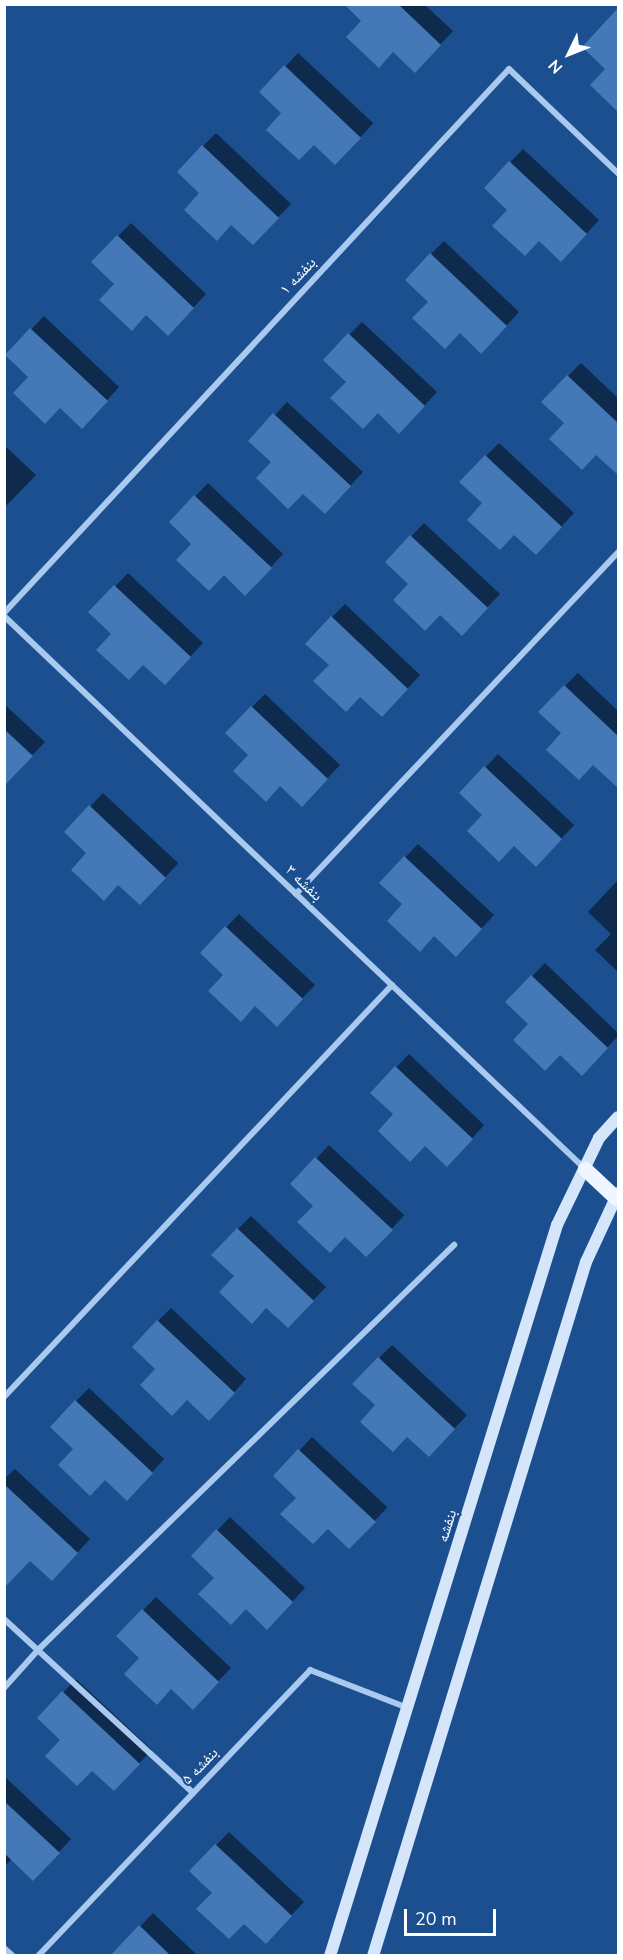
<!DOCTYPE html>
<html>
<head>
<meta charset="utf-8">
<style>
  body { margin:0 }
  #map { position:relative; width:623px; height:1960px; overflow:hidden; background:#1b4f8f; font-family:"Nunito Sans","Noto Naskh Arabic",sans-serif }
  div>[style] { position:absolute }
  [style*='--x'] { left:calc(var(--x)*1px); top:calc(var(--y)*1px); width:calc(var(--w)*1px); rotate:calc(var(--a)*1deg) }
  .shadow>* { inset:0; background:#0007; transform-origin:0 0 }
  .building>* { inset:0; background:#4478b7 }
  .street>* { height:6px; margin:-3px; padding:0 3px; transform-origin:3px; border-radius:3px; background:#a9c9ee }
  .secondary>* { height:12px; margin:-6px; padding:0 6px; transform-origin:6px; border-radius:6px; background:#d6e6fa }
  .primary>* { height:15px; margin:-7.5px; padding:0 7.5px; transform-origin:7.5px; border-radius:7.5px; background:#f0f6ff }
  span { translate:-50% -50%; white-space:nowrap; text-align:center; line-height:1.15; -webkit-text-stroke:4.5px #1b4f8f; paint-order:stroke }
  .street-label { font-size:16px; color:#fff }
  .frame { position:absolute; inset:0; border:6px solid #fff; pointer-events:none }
  .north { position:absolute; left:539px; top:24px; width:60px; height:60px; -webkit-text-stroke:4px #1b4f8f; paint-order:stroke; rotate:227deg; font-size:16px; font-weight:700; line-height:24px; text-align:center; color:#fff }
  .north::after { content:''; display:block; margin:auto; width:21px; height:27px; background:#fff; clip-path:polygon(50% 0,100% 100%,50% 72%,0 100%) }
  .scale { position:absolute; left:404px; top:1909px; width:92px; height:27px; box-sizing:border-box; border:3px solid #fff; border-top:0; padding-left:8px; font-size:18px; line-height:21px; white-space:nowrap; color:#fff; -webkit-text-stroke:4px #1b4f8f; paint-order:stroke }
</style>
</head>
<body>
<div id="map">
  <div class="shadow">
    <div style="clip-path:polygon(346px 4px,424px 4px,453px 31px,415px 71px)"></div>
    <div style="clip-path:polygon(618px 11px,618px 110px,592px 85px,607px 68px,584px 47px)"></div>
    <div style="left:298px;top:53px;width:103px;height:54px;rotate:43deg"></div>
    <div style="clip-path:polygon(216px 133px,291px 204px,253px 243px,202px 193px,203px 146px)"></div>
    <div style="clip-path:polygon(523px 149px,599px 220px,574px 247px,509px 210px,486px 188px)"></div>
    <div style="clip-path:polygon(131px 223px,206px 294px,181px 321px,146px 314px,116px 284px,118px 236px)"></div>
    <div style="clip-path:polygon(444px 241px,519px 312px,494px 339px,430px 302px,431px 254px)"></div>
    <div style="clip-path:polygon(44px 316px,119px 387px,95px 414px,60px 406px,7px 355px)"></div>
    <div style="clip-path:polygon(362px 322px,437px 392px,412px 419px,378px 412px,348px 382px,349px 335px)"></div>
    <div style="clip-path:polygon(581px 363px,618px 398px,618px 473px,566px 423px,568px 376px)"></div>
    <div style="clip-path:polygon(287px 402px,363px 472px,338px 499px,273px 462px,275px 415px)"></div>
    <div style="clip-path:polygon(499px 443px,574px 513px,549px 540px,484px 503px,486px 456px)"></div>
    <div style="clip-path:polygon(4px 445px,36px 475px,4px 508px)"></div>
    <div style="clip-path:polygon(208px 483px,283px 554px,258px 581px,224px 574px,171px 522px)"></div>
    <div style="clip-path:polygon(424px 523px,500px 594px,474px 621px,440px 614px,387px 562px)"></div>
    <div style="clip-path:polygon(128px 573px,203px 643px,178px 670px,114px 634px,91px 612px)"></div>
    <div style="clip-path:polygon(345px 604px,420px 675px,395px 702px,361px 695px,331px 665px,332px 617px)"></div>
    <div style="clip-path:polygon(578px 673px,618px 711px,618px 780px,615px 783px,564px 733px,565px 686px)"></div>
    <div style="clip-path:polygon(265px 694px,340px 765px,302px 805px,250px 755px,252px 707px)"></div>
    <div style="clip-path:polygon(4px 704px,45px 742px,7px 781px,4px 779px)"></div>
    <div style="left:498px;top:754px;width:104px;height:54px;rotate:43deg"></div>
    <div style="left:103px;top:793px;width:103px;height:54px;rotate:43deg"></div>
    <div style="clip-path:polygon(418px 844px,494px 915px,469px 942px,435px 934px,381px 883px)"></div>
    <div style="clip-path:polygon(618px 880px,618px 972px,595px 950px,611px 934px,588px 912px)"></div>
    <div style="clip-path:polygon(239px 914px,315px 985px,289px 1012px,255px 1004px,202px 953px)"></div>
    <div style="clip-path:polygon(545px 963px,618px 1033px,618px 1036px,582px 1074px,507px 1002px)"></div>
    <div style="clip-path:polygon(409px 1054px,484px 1125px,460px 1152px,425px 1144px,372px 1093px)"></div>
    <div style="left:329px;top:1145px;width:103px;height:54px;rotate:43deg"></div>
    <div style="clip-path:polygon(251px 1216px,326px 1287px,288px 1326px,236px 1276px,238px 1229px)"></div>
    <div style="clip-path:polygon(171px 1308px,246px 1379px,222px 1406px,187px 1399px,157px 1369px,158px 1321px)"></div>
    <div style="clip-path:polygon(392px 1345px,467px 1415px,442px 1442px,378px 1405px,379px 1358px)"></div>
    <div style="clip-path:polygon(89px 1388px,164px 1459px,140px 1486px,75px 1449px,76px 1401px)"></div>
    <div style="left:312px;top:1437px;width:103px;height:54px;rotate:43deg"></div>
    <div style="clip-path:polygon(15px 1469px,90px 1539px,65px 1566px,30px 1559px,4px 1564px,4px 1479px)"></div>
    <div style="clip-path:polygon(230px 1517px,305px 1588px,280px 1615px,246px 1607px,193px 1556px)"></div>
    <div style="clip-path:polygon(156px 1597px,231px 1668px,193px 1707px,141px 1658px,143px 1610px)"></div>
    <div style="clip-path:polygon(76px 1679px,152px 1750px,127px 1776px,62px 1740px,39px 1718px)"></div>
    <div style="clip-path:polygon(4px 1776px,71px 1839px,46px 1866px,12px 1859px,4px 1867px)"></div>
    <div style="clip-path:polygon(229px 1832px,304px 1902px,278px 1929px,244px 1922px,191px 1871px)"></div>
    <div style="clip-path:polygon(153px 1913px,198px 1956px,119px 1956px,116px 1952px)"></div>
  </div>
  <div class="building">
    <div style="clip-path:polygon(344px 4px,398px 4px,441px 45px,415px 73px,393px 52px,379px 68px,346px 37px,361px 21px)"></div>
    <div style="clip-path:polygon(618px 8px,618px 112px,590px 85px,605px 69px,582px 47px)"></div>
    <div style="clip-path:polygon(284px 65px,361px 138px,335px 165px,314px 145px,299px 160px,266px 130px,281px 113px,259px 92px)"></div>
    <div style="clip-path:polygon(202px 145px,279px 218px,253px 245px,231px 225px,217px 241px,184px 210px,199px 193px,177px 172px)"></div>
    <div style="clip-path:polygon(509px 161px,587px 234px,561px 262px,539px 241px,525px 256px,492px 226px,507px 210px,484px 188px)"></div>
    <div style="clip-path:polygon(117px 235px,194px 308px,168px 336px,146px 315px,132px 331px,99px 300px,114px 284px,91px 262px)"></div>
    <div style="clip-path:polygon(430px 253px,507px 326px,481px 354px,460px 333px,445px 349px,412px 318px,428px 302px,405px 280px)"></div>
    <div style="clip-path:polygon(30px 328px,108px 401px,82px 429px,60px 408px,45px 424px,13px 393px,28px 377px,5px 355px)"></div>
    <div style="clip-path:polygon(348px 333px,425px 406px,399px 434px,378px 413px,363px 429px,330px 398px,346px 382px,323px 360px)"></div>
    <div style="clip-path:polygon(567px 375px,618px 423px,618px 475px,596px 455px,582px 470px,549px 439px,564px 423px,541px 402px)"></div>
    <div style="clip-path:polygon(273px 413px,351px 486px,325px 514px,303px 494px,288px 509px,256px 478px,271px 462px,248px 441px)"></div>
    <div style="clip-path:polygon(485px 455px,562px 527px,536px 555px,514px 535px,500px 550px,467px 520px,482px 503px,459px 482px)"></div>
    <div style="clip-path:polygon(194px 495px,272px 568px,245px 596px,224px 575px,209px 591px,176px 560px,191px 544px,169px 522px)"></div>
    <div style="clip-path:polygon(410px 535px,488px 608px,462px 636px,440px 615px,425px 631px,393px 600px,408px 584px,385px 562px)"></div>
    <div style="clip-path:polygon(114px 585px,191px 657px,165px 685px,143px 665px,129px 680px,96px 650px,111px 634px,88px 612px)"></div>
    <div style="clip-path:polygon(331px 616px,408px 689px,382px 717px,360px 697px,346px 712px,313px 681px,329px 665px,305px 644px)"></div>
    <div style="clip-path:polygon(564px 685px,618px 736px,618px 788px,593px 765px,579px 780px,546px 750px,561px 733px,538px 712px)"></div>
    <div style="clip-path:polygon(251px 706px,328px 779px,302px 807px,280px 786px,266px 802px,233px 771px,248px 755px,225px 733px)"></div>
    <div style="clip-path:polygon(4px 729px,33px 756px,4px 786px)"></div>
    <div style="clip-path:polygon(484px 766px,562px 839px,536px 867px,514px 846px,499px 862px,467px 831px,482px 815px,459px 793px)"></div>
    <div style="clip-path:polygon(89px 805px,166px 878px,140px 905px,118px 885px,104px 901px,71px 870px,86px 853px,64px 832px)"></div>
    <div style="clip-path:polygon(404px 856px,482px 929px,456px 957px,434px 936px,420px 952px,387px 921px,402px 904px,379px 883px)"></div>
    <div style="clip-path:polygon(225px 926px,303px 999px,277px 1027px,255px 1006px,241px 1022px,208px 991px,223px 975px,200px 953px)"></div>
    <div style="clip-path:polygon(531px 975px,608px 1048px,582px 1076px,560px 1055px,545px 1071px,513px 1040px,528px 1024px,505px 1002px)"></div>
    <div style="clip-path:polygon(395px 1066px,473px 1139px,447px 1167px,425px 1146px,410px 1162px,378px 1131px,393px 1114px,370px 1093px)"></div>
    <div style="clip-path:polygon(315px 1157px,393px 1230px,366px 1257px,345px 1237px,330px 1253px,297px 1222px,313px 1206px,290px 1184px)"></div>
    <div style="clip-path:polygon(237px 1228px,314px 1301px,288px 1328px,266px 1308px,252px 1324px,219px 1292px,234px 1276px,211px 1255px)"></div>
    <div style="clip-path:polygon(157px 1320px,235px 1393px,209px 1421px,187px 1400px,172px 1416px,140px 1385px,155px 1369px,132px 1347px)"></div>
    <div style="clip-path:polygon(378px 1357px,455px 1429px,429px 1457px,407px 1437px,393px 1452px,360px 1422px,375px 1405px,352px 1384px)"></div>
    <div style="clip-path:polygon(75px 1400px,153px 1473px,127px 1501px,105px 1480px,90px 1496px,58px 1465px,73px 1449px,50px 1427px)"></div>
    <div style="clip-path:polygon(298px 1449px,376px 1522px,349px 1549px,328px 1529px,313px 1544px,280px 1514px,296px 1498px,273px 1476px)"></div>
    <div style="clip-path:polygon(4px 1484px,78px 1553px,52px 1581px,30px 1561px,4px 1588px)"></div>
    <div style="clip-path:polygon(216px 1529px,293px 1602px,267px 1630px,246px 1609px,231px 1625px,198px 1594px,214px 1578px,191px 1556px)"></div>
    <div style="clip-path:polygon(142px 1609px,219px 1682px,193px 1710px,171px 1689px,157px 1705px,124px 1674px,139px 1658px,116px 1636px)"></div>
    <div style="clip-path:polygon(62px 1691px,140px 1764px,114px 1791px,92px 1771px,77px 1786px,45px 1756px,60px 1740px,37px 1718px)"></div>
    <div style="clip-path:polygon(4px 1801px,60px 1853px,33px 1881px,4px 1853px)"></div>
    <div style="clip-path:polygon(215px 1844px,292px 1916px,266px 1944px,244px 1924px,229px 1939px,196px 1909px,212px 1893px,189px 1871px)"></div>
    <div style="clip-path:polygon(139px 1925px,171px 1956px,110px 1956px)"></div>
  </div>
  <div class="street">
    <div style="--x:4;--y:613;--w:742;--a:-47.13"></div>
    <div style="--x:509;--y:69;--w:151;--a:43.7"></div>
    <div style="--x:4;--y:616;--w:801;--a:43.58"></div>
    <div style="--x:296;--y:894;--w:470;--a:-46.7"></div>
    <div style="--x:4;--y:1397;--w:566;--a:-46.72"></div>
    <div style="--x:4;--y:1619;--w:257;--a:42.6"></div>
    <div style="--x:4;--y:1688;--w:51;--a:-48.2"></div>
    <div style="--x:38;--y:1650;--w:581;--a:-44.23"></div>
    <div style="--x:4;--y:1948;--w:12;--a:42"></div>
    <div style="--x:38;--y:1956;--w:395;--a:-46.4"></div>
    <div style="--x:310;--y:1670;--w:105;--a:21.2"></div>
  </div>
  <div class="secondary">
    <div style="--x:330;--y:1956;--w:765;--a:-72.75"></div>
    <div style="--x:557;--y:1225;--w:97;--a:-64.2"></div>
    <div style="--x:599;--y:1138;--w:28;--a:-48"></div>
    <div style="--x:373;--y:1956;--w:726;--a:-72.94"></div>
    <div style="--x:586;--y:1262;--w:76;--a:-65.1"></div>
  </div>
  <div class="primary">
    <div style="--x:585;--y:1169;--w:42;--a:43.1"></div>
  </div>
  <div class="street-label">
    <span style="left:298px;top:276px;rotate:-47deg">بنفشه ۱</span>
    <span style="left:304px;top:883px;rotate:44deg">بنفشه ۳</span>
    <span style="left:447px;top:1526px;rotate:-73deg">بنفشه</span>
    <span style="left:200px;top:1766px;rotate:-46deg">بنفشه ۵</span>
  </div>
  <div class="frame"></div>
  <div class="north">N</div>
  <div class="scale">20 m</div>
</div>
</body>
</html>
